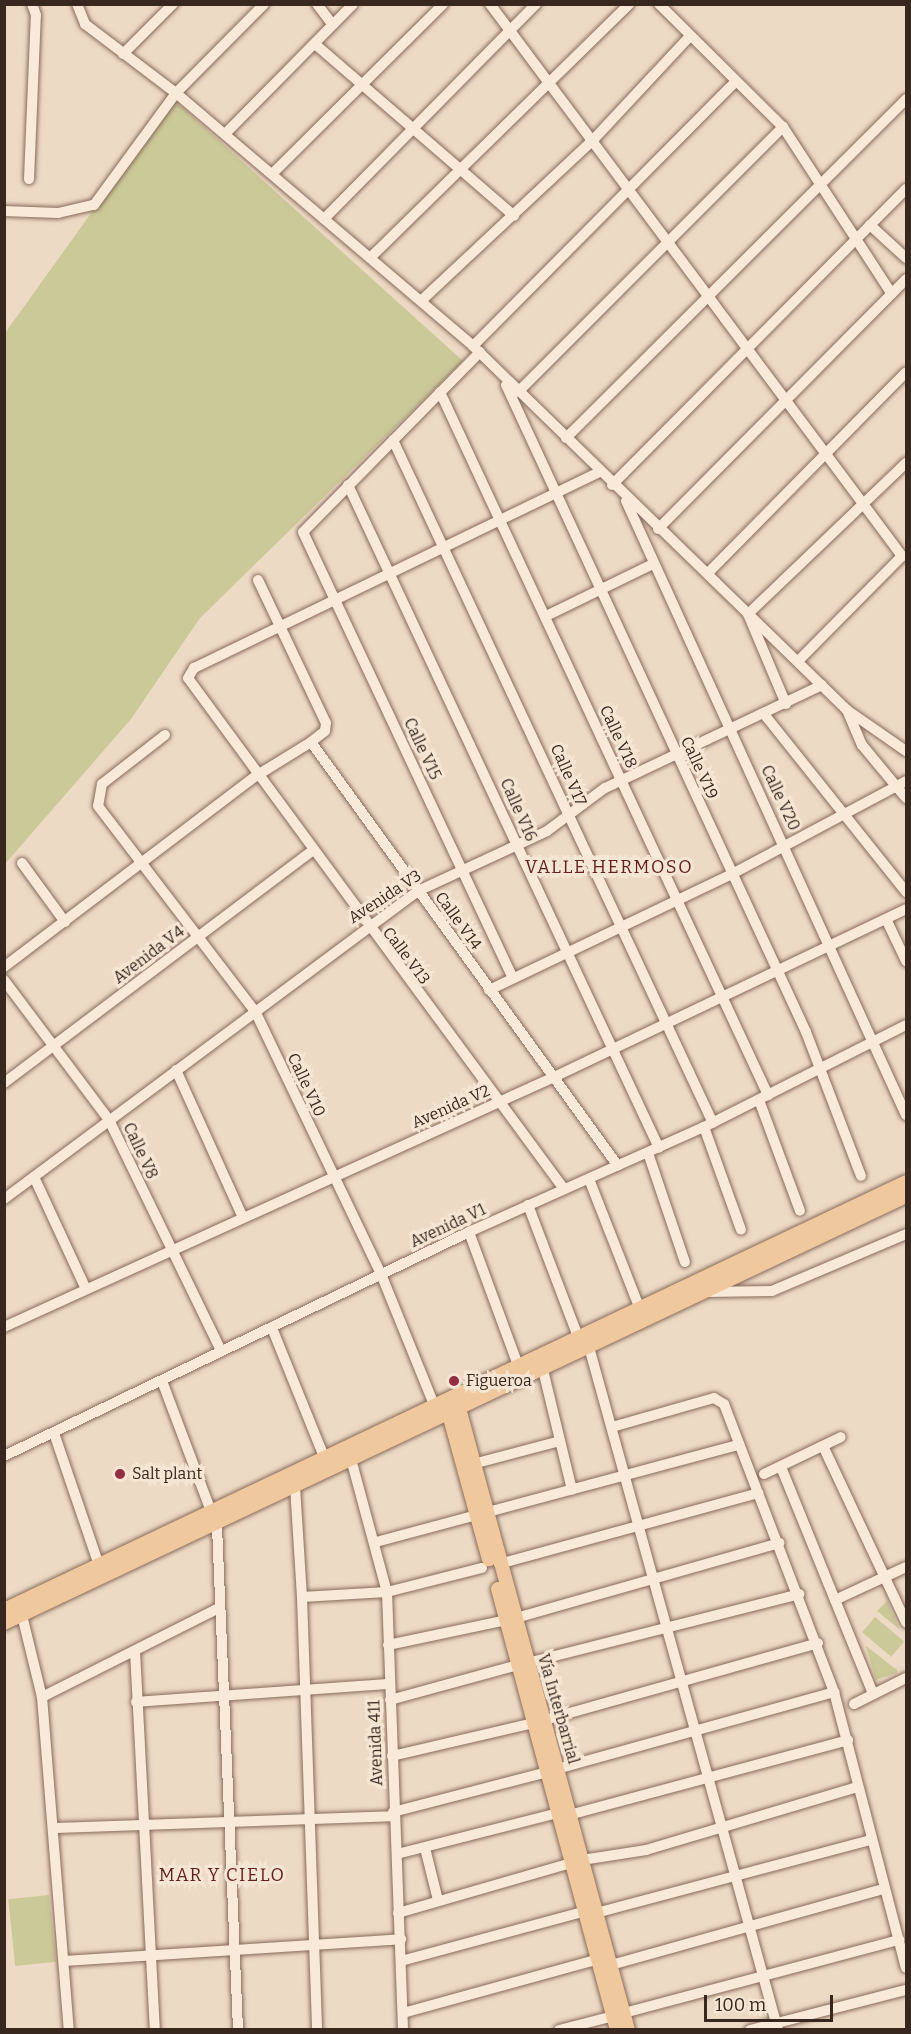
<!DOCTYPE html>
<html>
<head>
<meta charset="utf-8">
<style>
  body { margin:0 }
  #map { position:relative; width:911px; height:2034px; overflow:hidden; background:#eddac4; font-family:Bitter,serif }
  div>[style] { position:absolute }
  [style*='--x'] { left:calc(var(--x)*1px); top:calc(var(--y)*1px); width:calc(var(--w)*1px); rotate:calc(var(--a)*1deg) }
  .green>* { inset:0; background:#cbc998; transform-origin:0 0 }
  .roads { filter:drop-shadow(0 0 2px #886b5b) drop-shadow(0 0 2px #886b5b) }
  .minor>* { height:10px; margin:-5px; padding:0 5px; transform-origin:5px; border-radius:5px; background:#f8e9d8 }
  .major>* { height:14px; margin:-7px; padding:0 7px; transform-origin:7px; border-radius:7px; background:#f0c89d }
  .dots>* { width:16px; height:16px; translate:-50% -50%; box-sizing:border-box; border:3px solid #f5e6d4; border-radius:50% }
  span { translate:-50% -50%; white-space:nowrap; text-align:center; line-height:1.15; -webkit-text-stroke:6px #f5e6d4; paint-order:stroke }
  .street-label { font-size:16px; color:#38271f }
  .poi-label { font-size:16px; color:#38271f }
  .left { translate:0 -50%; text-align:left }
  .neighbourhood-label { font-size:18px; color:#64221f; letter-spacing:1.5px }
  .frame { position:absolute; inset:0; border:6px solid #38271f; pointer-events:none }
  .scale { position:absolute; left:704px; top:1995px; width:129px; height:27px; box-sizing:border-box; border:3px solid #38271f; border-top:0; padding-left:8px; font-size:18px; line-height:21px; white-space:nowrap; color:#38271f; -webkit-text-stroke:4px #f5e6d4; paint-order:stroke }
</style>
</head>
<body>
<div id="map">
  <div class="green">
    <div style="clip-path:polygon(173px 99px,463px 361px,200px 618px,131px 719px,5px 864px,5px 333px)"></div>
    <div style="clip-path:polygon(887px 1601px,899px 1628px,899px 1629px,877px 1611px)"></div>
    <div style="left:875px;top:1617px;width:38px;height:20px;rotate:40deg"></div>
    <div style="clip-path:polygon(866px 1646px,897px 1670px,897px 1673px,876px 1680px)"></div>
    <div style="left:49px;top:1895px;width:67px;height:41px;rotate:84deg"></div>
  </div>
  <div class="roads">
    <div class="minor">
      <div style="--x:77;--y:4;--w:22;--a:68"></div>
      <div style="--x:85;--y:24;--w:114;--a:37.2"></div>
      <div style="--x:176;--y:93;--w:390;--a:40.4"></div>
      <div style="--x:473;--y:346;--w:522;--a:44.22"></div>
      <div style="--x:847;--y:710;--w:72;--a:34.8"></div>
      <div style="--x:317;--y:4;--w:26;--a:53"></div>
      <div style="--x:490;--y:4;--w:689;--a:53.26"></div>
      <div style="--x:902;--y:556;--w:148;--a:134.7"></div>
      <div style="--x:659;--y:4;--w:175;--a:44.8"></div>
      <div style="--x:783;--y:127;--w:199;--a:56.9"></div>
      <div style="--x:315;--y:44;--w:263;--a:40.8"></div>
      <div style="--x:123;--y:54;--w:71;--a:-45"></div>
      <div style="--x:225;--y:134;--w:182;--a:-45.4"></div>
      <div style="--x:272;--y:174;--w:241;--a:-44.8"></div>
      <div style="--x:29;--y:179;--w:164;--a:-87.6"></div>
      <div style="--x:36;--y:15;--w:12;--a:-110"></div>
      <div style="--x:4;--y:211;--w:54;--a:2.1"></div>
      <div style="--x:58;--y:213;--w:37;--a:-13"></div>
      <div style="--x:94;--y:205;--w:139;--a:-53.8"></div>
      <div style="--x:176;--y:93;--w:125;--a:-45.3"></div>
      <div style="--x:324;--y:219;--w:302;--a:-45.4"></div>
      <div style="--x:870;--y:225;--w:49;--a:42.5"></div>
      <div style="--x:372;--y:256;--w:360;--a:-44.4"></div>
      <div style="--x:422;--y:300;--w:236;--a:-43.1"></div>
      <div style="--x:594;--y:139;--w:141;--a:-47"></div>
      <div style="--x:473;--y:346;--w:372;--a:-45.2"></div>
      <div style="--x:480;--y:352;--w:252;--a:134.5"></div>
      <div style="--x:303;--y:532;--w:493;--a:64.8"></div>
      <div style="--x:506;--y:385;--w:713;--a:65.12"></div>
      <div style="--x:806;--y:1032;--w:154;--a:69.1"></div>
      <div style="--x:440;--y:392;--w:776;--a:64.99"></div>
      <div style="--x:518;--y:392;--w:375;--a:-45"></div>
      <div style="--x:566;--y:438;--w:480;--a:-44.9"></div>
      <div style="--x:393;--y:440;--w:754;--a:64.9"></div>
      <div style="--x:348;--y:485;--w:732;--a:64.87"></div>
      <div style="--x:612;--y:485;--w:417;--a:-45.2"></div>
      <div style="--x:626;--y:501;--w:675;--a:65.49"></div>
      <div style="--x:658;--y:529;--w:352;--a:-45.2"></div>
      <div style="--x:708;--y:573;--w:282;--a:-45.4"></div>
      <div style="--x:258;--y:580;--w:158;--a:64.6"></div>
      <div style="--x:326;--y:723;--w:8;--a:97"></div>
      <div style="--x:325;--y:731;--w:18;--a:142"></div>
      <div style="--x:311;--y:742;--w:523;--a:54.09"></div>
      <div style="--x:546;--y:616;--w:119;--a:-25.9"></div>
      <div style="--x:786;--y:704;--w:98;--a:-112.9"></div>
      <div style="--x:748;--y:614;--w:219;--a:-43.7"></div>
      <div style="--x:847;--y:710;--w:38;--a:67"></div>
      <div style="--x:862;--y:745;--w:69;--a:50.3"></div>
      <div style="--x:764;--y:714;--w:228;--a:51.4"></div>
      <div style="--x:165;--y:735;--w:80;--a:142.1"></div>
      <div style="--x:102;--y:784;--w:22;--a:100"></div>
      <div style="--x:98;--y:806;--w:258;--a:52.6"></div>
      <div style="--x:255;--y:1011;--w:292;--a:64.4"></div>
      <div style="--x:381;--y:1274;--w:144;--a:67.9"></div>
      <div style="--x:22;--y:863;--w:73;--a:53.9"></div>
      <div style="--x:886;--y:919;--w:47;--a:64.5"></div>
      <div style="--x:4;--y:967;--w:316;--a:-37.2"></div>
      <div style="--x:256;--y:776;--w:65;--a:-31.7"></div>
      <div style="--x:4;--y:980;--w:175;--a:53.1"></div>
      <div style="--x:109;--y:1120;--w:257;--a:64.1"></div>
      <div style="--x:489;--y:990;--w:269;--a:-25.5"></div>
      <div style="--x:732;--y:874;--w:197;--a:-28.1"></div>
      <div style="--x:176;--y:1070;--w:162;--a:65.6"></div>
      <div style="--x:4;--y:1083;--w:386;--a:-37"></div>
      <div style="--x:759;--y:1100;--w:118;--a:69.7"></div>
      <div style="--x:704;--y:1127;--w:109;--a:70.2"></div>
      <div style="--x:648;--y:1153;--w:115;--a:71.3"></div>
      <div style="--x:34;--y:1177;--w:123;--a:65.1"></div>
      <div style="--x:589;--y:1179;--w:140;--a:68.6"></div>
      <div style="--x:564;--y:1189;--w:634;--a:-126.35"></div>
      <div style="--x:188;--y:678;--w:12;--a:-59"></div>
      <div style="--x:194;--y:668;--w:451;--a:-25.8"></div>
      <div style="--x:4;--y:1199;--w:516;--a:-36.65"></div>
      <div style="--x:418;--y:891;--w:142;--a:-24.9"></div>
      <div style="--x:547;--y:831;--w:72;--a:-36.6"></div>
      <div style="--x:605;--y:788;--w:240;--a:-25.4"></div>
      <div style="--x:528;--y:1205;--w:143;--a:69.2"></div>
      <div style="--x:469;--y:1232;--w:145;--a:69.8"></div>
      <div style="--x:704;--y:1292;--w:68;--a:-0.8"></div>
      <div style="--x:772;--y:1291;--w:146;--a:-23"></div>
      <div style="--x:4;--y:1327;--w:604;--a:-24.44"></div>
      <div style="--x:554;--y:1077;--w:390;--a:-25.5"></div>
      <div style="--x:272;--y:1328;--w:141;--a:68"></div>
      <div style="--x:589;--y:1347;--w:709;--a:74.53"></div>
      <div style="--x:543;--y:1370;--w:123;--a:76.4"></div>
      <div style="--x:162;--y:1381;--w:142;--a:69.4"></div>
      <div style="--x:612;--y:1427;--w:106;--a:-15.9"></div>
      <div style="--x:714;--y:1398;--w:12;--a:31"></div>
      <div style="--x:724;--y:1404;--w:308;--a:69.1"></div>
      <div style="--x:834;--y:1692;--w:285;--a:75.4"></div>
      <div style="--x:54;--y:1433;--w:139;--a:71.2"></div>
      <div style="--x:823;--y:1446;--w:195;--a:64.8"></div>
      <div style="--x:4;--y:1456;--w:516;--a:-25.72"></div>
      <div style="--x:469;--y:1232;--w:257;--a:-24.1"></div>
      <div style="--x:704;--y:1127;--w:226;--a:-26.8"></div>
      <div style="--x:351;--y:1459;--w:138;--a:74.9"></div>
      <div style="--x:387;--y:1592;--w:438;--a:87.9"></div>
      <div style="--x:473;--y:1464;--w:90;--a:-14.8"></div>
      <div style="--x:781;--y:1467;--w:245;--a:67.9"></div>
      <div style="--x:764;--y:1474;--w:85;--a:-25.7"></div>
      <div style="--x:295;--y:1486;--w:111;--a:86.4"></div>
      <div style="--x:302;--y:1597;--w:85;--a:-3.4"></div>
      <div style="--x:387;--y:1592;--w:98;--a:-14.2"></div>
      <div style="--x:217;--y:1526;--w:504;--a:87.61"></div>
      <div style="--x:376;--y:1542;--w:376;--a:-15"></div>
      <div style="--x:499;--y:1564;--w:269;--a:-15.3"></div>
      <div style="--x:302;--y:1597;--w:433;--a:88"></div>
      <div style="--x:835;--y:1600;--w:78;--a:-24.9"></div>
      <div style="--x:20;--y:1607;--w:93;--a:76.3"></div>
      <div style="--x:42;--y:1697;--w:334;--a:85.4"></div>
      <div style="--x:516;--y:1618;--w:274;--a:-15.9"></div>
      <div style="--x:388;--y:1645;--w:122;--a:-11.9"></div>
      <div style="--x:135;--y:1651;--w:380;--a:87"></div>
      <div style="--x:527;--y:1663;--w:281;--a:-14.2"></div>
      <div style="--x:42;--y:1697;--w:198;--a:-26.7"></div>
      <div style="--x:390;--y:1700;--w:133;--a:-15.3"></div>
      <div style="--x:136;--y:1702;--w:254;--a:-4.1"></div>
      <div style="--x:854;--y:1704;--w:58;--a:-26.6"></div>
      <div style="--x:392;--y:1756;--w:146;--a:-13.1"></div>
      <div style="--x:534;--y:1723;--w:295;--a:-15.7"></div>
      <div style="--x:557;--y:1769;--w:288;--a:-15.5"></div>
      <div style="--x:393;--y:1812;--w:160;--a:-14.5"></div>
      <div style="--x:569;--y:1815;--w:289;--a:-15"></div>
      <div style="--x:54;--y:1828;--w:340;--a:-2"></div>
      <div style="--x:425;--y:1848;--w:54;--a:76"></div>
      <div style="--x:397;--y:1854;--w:166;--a:-14.3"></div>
      <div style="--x:398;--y:1913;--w:191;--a:-16.1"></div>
      <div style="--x:582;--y:1860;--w:65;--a:-8.9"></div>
      <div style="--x:646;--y:1850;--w:221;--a:-16.6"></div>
      <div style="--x:596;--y:1913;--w:285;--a:-14.9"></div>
      <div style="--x:64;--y:1961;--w:338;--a:-3.7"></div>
      <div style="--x:401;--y:1961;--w:188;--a:-15.1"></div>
      <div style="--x:611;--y:1965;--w:283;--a:-15.6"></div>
      <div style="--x:403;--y:2013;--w:200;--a:-15.4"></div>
      <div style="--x:624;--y:2013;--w:285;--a:-14.9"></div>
      <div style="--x:559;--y:2030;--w:57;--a:-14.3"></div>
      <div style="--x:750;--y:2030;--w:161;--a:-14.4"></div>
    </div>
    <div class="major">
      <div style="--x:457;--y:1401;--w:652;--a:74.79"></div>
      <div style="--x:447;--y:1407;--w:158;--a:74.6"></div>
      <div style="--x:498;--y:1589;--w:457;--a:74.9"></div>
      <div style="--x:4;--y:1610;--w:998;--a:-25.38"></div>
      <div style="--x:4;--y:1623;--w:998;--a:-25.33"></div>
    </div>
  </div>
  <div class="dots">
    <div style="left:454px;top:1381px;background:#962c3f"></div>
    <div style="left:120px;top:1474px;background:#962c3f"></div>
  </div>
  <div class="street-label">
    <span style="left:618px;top:737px;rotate:65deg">Calle V18</span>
    <span style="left:422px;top:749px;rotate:65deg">Calle V15</span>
    <span style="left:699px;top:768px;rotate:65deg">Calle V19</span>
    <span style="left:568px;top:775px;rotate:66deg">Calle V17</span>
    <span style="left:780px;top:798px;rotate:65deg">Calle V20</span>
    <span style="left:518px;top:810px;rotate:66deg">Calle V16</span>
    <span style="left:385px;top:897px;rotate:-33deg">Avenida V3</span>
    <span style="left:458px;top:921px;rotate:54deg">Calle V14</span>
    <span style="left:149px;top:955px;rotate:-37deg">Avenida V4</span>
    <span style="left:406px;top:956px;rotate:53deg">Calle V13</span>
    <span style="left:306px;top:1085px;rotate:65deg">Calle V10</span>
    <span style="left:451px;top:1107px;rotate:-24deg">Avenida V2</span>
    <span style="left:140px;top:1151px;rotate:65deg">Calle V8</span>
    <span style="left:448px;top:1226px;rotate:-25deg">Avenida V1</span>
    <span style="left:558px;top:1709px;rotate:74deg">Vía Interbarrial</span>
    <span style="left:376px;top:1743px;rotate:-92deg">Avenida 411</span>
  </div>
  <div class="poi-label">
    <span class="left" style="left:466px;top:1381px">Figueroa</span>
    <span class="left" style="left:132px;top:1474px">Salt plant</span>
  </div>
  <div class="neighbourhood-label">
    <span style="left:609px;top:867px">VALLE HERMOSO</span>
    <span style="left:222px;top:1875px">MAR Y CIELO</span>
  </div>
  <div class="frame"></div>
  <div class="scale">100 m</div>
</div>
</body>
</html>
